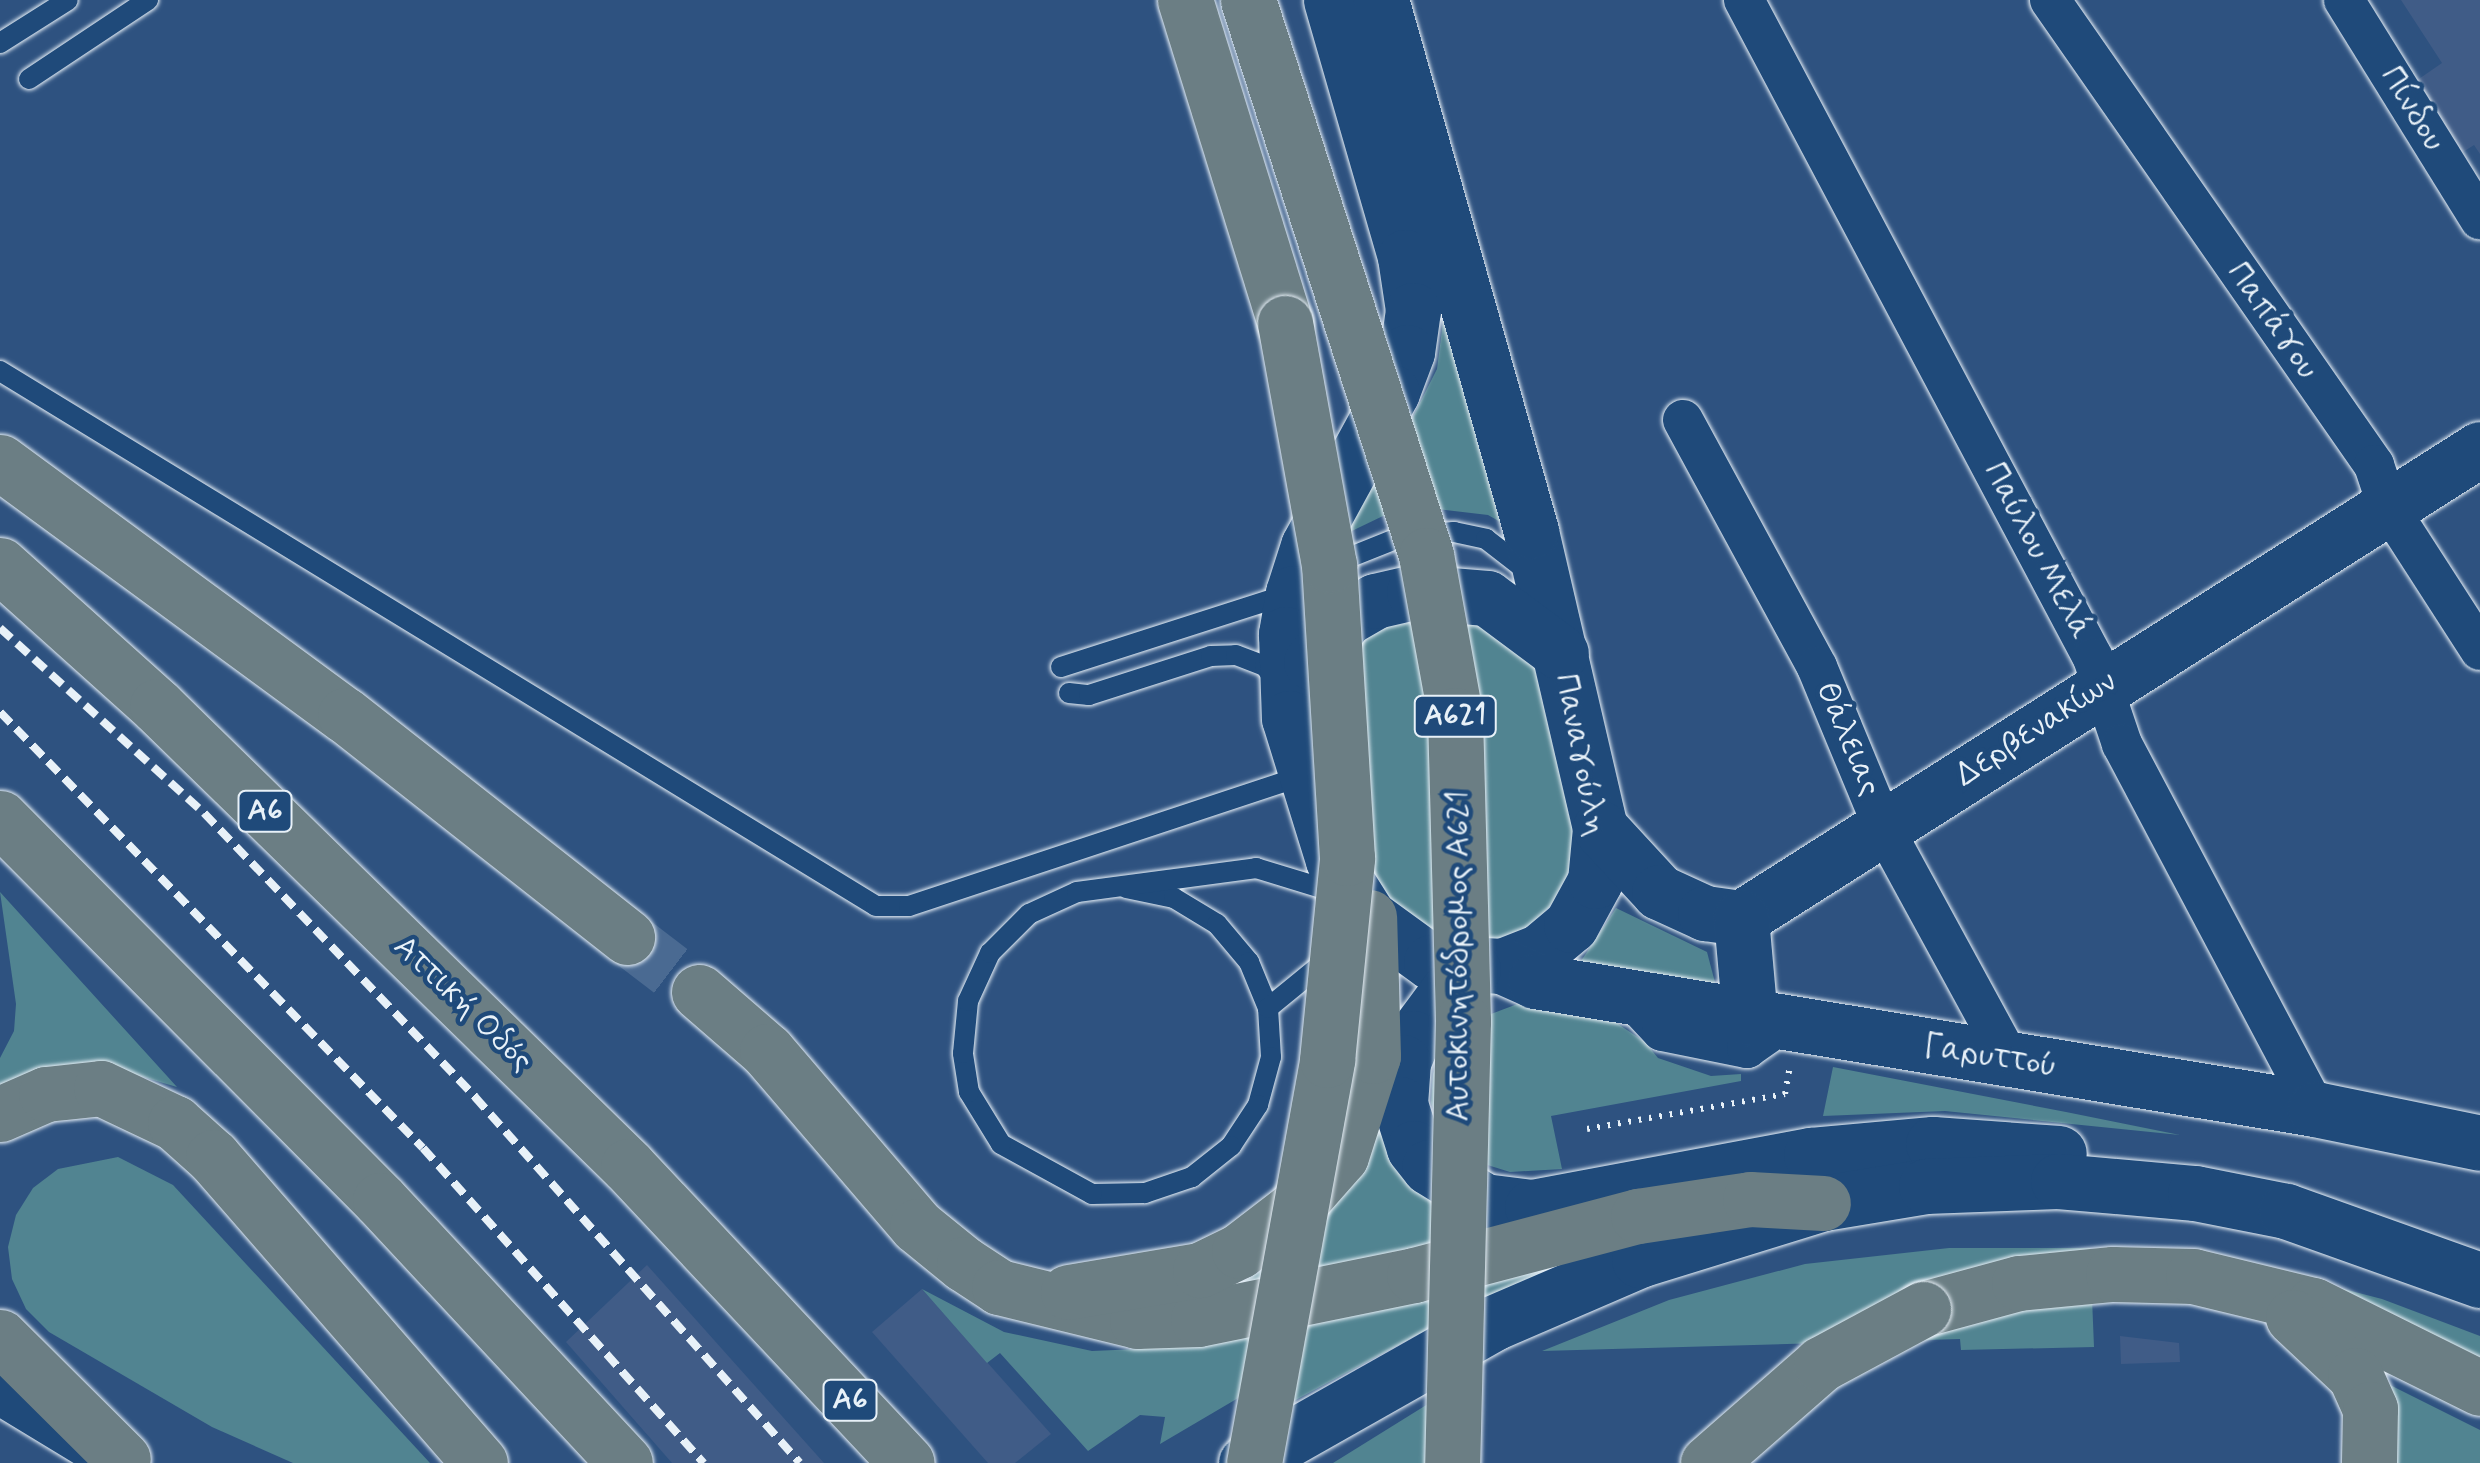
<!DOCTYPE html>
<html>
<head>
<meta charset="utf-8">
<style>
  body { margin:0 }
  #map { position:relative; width:2480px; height:1463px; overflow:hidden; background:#2e5280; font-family:Mynerve,sans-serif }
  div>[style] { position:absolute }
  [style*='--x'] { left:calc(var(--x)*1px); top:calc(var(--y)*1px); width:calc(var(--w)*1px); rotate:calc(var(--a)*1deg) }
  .built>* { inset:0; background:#405c87 }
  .green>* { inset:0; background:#518491 }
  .highway-tunnel>* { height:55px; margin-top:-27.5px; transform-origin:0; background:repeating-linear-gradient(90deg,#4a6a92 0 55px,transparent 0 83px) }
  .path>* { height:6px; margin-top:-3px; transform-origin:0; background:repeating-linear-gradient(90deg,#e8f1f8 0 2.5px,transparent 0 10.5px) }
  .roads { filter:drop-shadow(0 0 2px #e8f1f8) drop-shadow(0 0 2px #e8f1f8) }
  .lane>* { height:20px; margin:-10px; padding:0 10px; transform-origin:10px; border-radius:10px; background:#1f4a7a }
  .street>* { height:40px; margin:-20px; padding:0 20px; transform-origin:20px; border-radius:20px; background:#1f4a7a }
  .secondary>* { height:55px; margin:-27.5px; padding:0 27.5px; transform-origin:27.5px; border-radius:27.5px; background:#1f4a7a }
  .highway>* { height:55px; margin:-27.5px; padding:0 27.5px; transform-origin:27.5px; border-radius:27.5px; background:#6b7e84 }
  .rail>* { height:8px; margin-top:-4px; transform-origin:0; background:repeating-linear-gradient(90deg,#e8f1f8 0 15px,transparent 0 23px) }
  .bridges { filter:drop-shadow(0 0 2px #e8f1f8) drop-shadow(0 0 2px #e8f1f8) }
  .highway-bridge>* { height:55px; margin:-27.5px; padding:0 27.5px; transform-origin:27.5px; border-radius:27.5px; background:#6b7e84 }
  span { translate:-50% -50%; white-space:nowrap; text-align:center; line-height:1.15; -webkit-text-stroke:9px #1f4a7a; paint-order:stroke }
  .shield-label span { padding:2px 8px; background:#1f4a7a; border:2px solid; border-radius:8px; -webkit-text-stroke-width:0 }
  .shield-label { font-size:30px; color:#e8f1f8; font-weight:700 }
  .street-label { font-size:32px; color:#e8f1f8 }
</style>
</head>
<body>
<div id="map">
  <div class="built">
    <div style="clip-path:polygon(2401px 0,2480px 0,2480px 154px,2474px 145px,2460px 154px,2413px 83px,2442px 63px)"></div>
    <div style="clip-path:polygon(647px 1265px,824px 1463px,672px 1463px,566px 1342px)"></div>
    <div style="clip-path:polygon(922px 1289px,1051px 1434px,1015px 1463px,988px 1463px,872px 1332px)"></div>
    <div style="clip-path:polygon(2120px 1336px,2179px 1343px,2180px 1362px,2121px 1364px)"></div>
  </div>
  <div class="green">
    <div style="clip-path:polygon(1446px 299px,1513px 529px,1488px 515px,1437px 509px,1383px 516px,1333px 540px,1388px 466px,1437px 369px)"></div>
    <div style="clip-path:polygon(1398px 611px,1477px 614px,1539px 670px,1575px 824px,1572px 864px,1557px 899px,1530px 927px,1493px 945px,1444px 942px,1406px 919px,1359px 861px,1331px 657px)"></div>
    <div style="clip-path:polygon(0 892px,177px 1087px,129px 1073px,0 1090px,0 1058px,14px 1031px,16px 1004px)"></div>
    <div style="clip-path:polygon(1616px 908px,1707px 952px,1718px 994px,1581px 961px)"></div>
    <div style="clip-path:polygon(1533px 998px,1597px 1010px,1645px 1042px,1658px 1058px,1711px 1076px,1741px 1074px,1741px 1081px,1551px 1116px,1562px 1169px,1510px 1172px,1481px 1163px,1442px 1128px,1431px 1103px,1433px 1074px,1444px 1048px,1470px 1022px)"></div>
    <div style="clip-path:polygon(1833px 1067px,2066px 1112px,2180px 1135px,1945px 1111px,1823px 1116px)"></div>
    <div style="clip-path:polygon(1389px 1080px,1520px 1241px,1236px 1286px,1262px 1270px)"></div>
    <div style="clip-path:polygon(118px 1157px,173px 1185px,430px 1463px,293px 1463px,212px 1427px,49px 1332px,26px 1309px,12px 1279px,8px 1247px,16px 1215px,33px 1188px,58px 1169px)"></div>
    <div style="clip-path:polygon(1949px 1248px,2090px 1248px,2094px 1347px,1961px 1350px,1960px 1339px,1542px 1351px,1669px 1300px,1805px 1264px)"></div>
    <div style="clip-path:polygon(1595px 1258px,1460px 1312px,1249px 1425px,1245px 1394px,1160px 1444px,1165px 1417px,1140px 1415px,1088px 1451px,1000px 1353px,987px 1363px,922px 1289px,1004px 1332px,1092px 1351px,1138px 1349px)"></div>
    <div style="clip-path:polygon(2289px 1275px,2382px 1299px,2480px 1336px,2480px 1379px)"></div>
    <div style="clip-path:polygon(2370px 1375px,2480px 1430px,2480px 1463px,2390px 1463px)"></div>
    <div style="clip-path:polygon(1444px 1394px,1442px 1463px,1333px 1463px)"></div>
  </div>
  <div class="highway-tunnel">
    <div style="--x:627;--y:937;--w:91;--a:37.4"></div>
  </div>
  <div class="path">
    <div style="--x:1587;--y:1129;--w:201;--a:-10"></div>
    <div style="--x:1785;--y:1094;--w:27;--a:-80"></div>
  </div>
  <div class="roads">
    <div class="lane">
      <div style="--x:0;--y:43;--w:80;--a:-32.3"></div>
      <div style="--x:29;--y:79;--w:143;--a:-33.6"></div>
      <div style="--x:0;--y:371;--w:1026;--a:31.41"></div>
      <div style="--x:876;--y:906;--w:33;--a:0"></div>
      <div style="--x:909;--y:906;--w:416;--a:-18.3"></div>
      <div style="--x:1333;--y:564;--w:75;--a:-21.8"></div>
      <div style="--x:1403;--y:536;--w:51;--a:-4.5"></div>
      <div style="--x:1454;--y:532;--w:33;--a:12"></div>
      <div style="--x:1486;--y:539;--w:51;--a:37.8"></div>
      <div style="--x:1061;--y:667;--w:239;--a:-17.8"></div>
      <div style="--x:1069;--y:693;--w:20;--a:6"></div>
      <div style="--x:1089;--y:695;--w:128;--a:-17.7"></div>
      <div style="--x:1211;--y:656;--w:25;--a:-2"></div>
      <div style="--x:1236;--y:655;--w:31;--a:21"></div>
      <div style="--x:1265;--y:666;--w:19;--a:55"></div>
      <div style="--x:1126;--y:888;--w:49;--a:11.8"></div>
      <div style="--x:1174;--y:898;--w:50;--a:31.2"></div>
      <div style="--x:1217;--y:924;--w:50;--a:49.9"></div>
      <div style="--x:1249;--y:962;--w:50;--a:67.6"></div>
      <div style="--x:1268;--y:1008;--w:49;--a:86.5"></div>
      <div style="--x:1271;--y:1057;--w:50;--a:105.2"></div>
      <div style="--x:1258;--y:1105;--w:49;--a:123.4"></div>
      <div style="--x:1231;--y:1146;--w:50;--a:141.5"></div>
      <div style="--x:1192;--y:1177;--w:50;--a:161.2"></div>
      <div style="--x:1145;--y:1193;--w:53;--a:178.9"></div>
      <div style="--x:1092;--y:1194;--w:104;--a:-151.2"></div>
      <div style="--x:1001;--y:1144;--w:61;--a:-121.6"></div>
      <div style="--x:969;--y:1092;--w:39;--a:-99"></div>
      <div style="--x:963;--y:1053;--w:52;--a:-84.5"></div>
      <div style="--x:968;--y:1001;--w:53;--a:-65.4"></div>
      <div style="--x:990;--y:953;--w:55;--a:-45"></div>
      <div style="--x:1029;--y:914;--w:53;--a:-24.6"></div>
      <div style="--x:1077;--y:892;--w:181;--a:-7.6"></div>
      <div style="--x:1256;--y:868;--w:86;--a:17"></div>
      <div style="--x:1268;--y:1008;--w:77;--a:-39.2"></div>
    </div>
    <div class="street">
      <div style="--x:1744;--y:0;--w:745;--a:62.06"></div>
      <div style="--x:2093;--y:658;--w:91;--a:71.4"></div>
      <div style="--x:2122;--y:744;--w:413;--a:62.1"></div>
      <div style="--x:2050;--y:0;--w:567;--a:55.13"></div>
      <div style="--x:2374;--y:465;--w:44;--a:71.6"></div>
      <div style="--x:2388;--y:507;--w:170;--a:57.2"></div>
      <div style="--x:2344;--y:0;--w:258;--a:58.2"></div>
      <div style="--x:1683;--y:420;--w:281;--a:61.5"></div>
      <div style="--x:1817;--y:667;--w:175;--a:67.5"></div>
      <div style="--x:1884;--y:829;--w:263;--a:61.4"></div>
      <div style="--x:1631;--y:998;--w:45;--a:46.8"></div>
      <div style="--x:1662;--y:1031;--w:87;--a:11.3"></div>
      <div style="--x:1747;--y:1048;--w:42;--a:-35.2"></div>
    </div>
    <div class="secondary">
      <div style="--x:1331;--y:0;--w:267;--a:73.9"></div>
      <div style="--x:1405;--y:257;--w:54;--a:81.4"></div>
      <div style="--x:1413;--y:310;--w:42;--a:98.1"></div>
      <div style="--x:1407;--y:352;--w:43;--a:110.6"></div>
      <div style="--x:1392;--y:392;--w:175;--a:118.6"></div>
      <div style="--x:1308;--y:546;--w:49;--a:107.7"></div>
      <div style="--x:1293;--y:593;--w:42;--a:99.7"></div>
      <div style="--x:1286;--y:634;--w:84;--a:88"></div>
      <div style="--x:1289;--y:718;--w:149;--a:72.8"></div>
      <div style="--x:1333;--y:860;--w:67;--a:57.7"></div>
      <div style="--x:1369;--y:917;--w:77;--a:36"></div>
      <div style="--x:1431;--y:962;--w:71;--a:3.2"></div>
      <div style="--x:1502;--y:966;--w:41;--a:-21.5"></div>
      <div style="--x:1540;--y:951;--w:40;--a:-40"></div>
      <div style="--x:1571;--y:925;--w:50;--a:-61.4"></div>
      <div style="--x:1595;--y:881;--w:53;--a:-84.6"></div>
      <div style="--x:1600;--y:828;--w:305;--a:-103.1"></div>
      <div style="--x:1531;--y:531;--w:552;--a:-105.77"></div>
      <div style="--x:1311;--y:662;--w:56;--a:-51.5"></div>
      <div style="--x:1346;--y:618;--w:34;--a:-30"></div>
      <div style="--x:1375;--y:601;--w:40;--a:-13"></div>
      <div style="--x:1414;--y:592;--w:73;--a:4.7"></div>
      <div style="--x:1487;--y:598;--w:92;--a:36.6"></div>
      <div style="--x:1600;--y:828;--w:87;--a:47.3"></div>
      <div style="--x:1659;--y:892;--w:51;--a:24.5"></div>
      <div style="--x:1705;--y:913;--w:36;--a:8"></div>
      <div style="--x:1741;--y:918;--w:875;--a:-32.4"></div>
      <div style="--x:1741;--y:918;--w:100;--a:84.9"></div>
      <div style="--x:1502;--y:966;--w:36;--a:24"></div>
      <div style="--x:1535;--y:981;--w:790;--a:9.32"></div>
      <div style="--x:2315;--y:1109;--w:168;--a:11.6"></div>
      <div style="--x:1473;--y:969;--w:35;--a:139"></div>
      <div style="--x:1447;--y:992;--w:57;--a:126.5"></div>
      <div style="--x:1413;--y:1038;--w:26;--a:113"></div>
      <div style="--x:1403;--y:1062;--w:42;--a:94.1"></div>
      <div style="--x:1400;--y:1104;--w:46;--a:72.3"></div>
      <div style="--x:1414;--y:1148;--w:24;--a:52"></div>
      <div style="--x:1429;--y:1167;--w:65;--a:31.7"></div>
      <div style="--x:1484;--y:1201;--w:48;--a:7.1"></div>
      <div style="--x:1532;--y:1207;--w:284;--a:-10.6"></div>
      <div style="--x:1811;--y:1155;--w:122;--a:-5.2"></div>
      <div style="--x:1933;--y:1144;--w:126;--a:4.1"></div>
      <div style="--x:0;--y:1386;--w:104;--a:31.2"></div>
      <div style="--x:1246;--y:1463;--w:284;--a:-29.5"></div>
      <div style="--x:1493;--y:1323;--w:159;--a:-23.3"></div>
      <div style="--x:1639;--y:1260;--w:193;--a:-17.2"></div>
      <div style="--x:1823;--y:1203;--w:104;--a:-9.4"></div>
      <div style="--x:1926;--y:1186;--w:132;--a:-2.2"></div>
      <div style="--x:2058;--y:1181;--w:138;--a:5"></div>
      <div style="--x:2195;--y:1193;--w:93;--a:11.2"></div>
      <div style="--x:2286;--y:1211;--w:206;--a:19.6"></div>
    </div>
    <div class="highway">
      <div style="--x:1185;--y:0;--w:338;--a:72.8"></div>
      <div style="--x:0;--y:462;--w:428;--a:36.3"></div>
      <div style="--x:345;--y:715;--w:359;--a:38.2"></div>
      <div style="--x:0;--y:565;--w:211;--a:41.9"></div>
      <div style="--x:157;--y:706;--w:658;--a:44.32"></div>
      <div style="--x:628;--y:1166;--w:407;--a:46.8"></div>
      <div style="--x:0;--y:818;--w:539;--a:45.15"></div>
      <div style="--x:380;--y:1200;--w:359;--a:47"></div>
      <div style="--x:699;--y:992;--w:90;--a:40.9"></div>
      <div style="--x:767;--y:1051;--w:230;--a:49.4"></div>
      <div style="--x:917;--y:1226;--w:60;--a:39"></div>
      <div style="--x:964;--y:1264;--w:42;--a:33.3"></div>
      <div style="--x:999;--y:1287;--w:142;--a:13.8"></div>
      <div style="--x:1137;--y:1321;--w:61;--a:-1.9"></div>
      <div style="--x:1198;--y:1319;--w:220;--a:-11.5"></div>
      <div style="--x:1414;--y:1275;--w:232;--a:-14.8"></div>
      <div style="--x:1638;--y:1216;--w:113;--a:-8.6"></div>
      <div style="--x:1750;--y:1199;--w:73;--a:3.1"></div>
      <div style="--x:0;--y:1114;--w:50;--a:-23.5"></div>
      <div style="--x:46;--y:1094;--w:55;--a:-6.2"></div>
      <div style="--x:101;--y:1088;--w:82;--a:25.3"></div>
      <div style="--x:175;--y:1123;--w:51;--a:41.8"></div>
      <div style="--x:213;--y:1157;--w:406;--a:48.9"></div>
      <div style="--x:1068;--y:1292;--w:134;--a:-9.5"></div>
      <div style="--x:1200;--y:1270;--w:43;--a:-26"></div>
      <div style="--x:1239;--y:1251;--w:71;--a:-37.5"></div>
      <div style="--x:1295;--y:1208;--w:69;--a:-48.5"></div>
      <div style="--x:1341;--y:1156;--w:105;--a:-72.3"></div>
      <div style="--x:1373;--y:1056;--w:139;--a:-91.6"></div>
      <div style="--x:1923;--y:1309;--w:99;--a:-15.2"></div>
      <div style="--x:2019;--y:1283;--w:94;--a:-5.5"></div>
      <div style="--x:2113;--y:1274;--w:80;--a:1.4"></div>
      <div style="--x:2193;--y:1276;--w:123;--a:13.6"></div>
      <div style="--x:2313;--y:1305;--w:186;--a:26.4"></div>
      <div style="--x:2293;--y:1317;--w:85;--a:43.1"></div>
      <div style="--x:2355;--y:1375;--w:37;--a:66"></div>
      <div style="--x:2370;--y:1409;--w:54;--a:91.1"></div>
      <div style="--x:0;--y:1337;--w:173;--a:44.8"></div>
    </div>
  </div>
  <div class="rail">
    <div style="--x:0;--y:628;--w:275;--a:42.2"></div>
    <div style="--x:204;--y:813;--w:393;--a:46.3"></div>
    <div style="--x:475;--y:1097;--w:489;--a:48.4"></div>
    <div style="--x:0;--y:712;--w:607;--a:45.87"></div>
    <div style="--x:423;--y:1148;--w:422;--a:48.3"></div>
  </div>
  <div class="bridges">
    <div class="highway-bridge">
      <div style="--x:1248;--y:0;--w:583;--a:72.22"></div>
      <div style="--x:1426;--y:555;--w:163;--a:79.7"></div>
      <div style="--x:1455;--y:715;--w:306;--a:88.5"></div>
      <div style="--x:1463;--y:1021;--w:442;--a:91.4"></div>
      <div style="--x:1254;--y:1463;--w:410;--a:-79.7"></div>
      <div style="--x:1327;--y:1060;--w:203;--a:-84.3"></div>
      <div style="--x:1347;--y:858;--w:294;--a:-93.5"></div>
      <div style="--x:1329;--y:565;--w:246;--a:-100.3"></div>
      <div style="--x:1708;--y:1463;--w:150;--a:-41.2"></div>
      <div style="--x:1821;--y:1364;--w:116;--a:-28.3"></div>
    </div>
  </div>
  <div class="shield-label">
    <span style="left:1455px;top:716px">Α621</span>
    <span style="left:265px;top:811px">Α6</span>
    <span style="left:850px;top:1400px">Α6</span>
  </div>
  <div class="street-label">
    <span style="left:2412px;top:109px;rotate:58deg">Πίνδου</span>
    <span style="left:2272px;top:321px;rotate:55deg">Παπάγου</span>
    <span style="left:2037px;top:551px;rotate:62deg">Παύλου Μελά</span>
    <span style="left:2036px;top:729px;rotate:-33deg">Δερβενακίων</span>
    <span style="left:1848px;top:739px;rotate:67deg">Θάλειας</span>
    <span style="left:1580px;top:755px;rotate:79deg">Παναγούλη</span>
    <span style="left:1459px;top:956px;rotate:-90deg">Αυτοκινητόδρομος Α621</span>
    <span style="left:463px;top:1004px;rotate:44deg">Αττική Οδός</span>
    <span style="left:1990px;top:1057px;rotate:9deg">Γαρυττού</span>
  </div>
</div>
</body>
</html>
